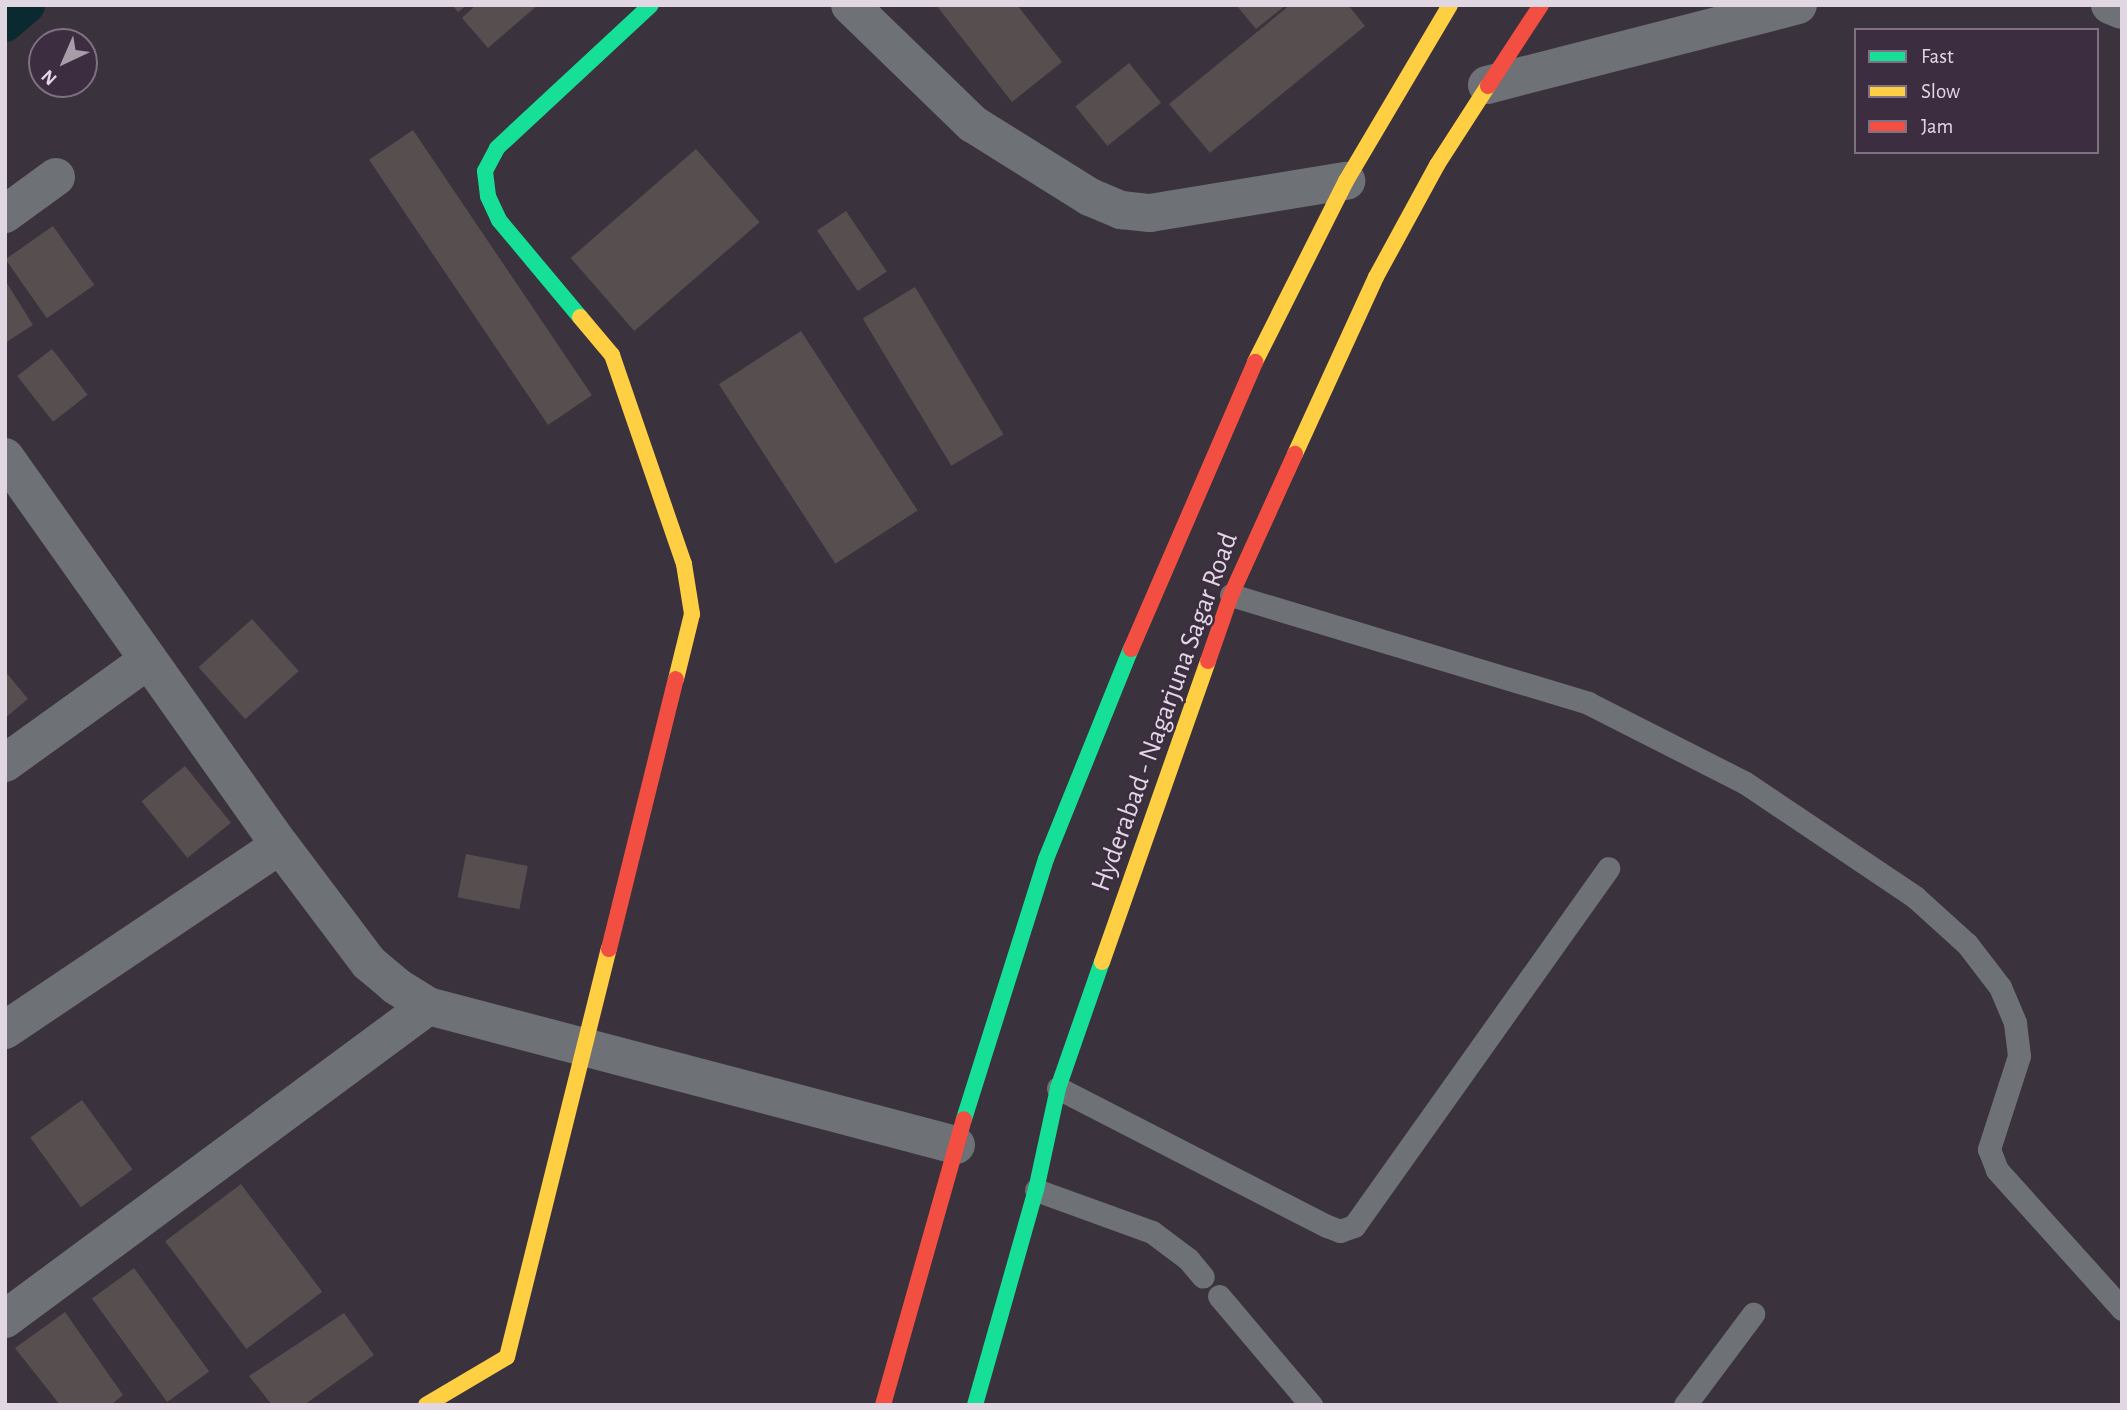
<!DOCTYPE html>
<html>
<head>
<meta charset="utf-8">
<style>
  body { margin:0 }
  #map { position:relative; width:2127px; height:1410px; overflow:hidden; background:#3a323c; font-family:"Alegreya Sans",sans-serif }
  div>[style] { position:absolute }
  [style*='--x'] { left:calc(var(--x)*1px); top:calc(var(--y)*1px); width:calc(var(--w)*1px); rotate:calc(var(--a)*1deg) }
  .canal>* { height:38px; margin:-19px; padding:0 19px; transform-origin:19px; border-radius:19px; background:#0a2a2f }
  .building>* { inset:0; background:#574e4f; transform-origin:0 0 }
  .lane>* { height:23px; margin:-11.5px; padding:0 11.5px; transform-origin:11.5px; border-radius:11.5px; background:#6e7175 }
  .street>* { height:38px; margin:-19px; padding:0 19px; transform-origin:19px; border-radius:19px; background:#6e7175 }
  .fast>* { height:16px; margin:-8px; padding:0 8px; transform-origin:8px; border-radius:8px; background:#16e098 }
  .slow>* { height:16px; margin:-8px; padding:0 8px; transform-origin:8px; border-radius:8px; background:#ffcf43 }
  .jam>* { height:16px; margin:-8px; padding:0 8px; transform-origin:8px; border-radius:8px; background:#f24e42 }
  span { translate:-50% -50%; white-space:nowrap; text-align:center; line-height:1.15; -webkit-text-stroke:5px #3d2d41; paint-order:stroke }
  .street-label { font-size:28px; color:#e1d7e3 }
  .frame { position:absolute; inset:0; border:7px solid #e1d7e3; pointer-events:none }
  .legend { position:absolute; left:1854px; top:28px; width:245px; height:126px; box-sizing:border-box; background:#3d2d41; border:2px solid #7f7182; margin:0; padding:9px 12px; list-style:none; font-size:21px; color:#e1d7e3 }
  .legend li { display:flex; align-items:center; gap:14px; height:35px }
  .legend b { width:35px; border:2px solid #7f7182 }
  .north { position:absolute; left:28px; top:28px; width:70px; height:70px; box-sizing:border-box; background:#3d2d41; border:2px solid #7f7182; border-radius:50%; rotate:224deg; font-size:19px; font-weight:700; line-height:28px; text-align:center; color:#e1d7e3 }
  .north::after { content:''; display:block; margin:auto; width:24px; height:32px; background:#a79da9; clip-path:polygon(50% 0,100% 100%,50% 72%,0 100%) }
</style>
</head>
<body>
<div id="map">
  <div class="canal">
    <div style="--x:5;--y:23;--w:28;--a:-41"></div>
  </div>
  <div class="building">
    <div style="clip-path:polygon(452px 5px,467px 5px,458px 12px)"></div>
    <div style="clip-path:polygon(476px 5px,538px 5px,488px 48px,462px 18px)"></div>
    <div style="clip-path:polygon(936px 5px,1017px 5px,1062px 62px,1012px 102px)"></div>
    <div style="clip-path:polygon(1236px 5px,1286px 5px,1256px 29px)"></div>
    <div style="clip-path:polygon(1290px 5px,1348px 5px,1365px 26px,1210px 153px,1169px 104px)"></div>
    <div style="left:1129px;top:63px;width:51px;height:69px;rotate:51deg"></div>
    <div style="left:413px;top:130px;width:320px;height:53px;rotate:56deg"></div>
    <div style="left:696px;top:149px;width:97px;height:166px;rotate:49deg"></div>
    <div style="left:846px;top:211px;width:73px;height:35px;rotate:56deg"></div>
    <div style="left:53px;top:226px;width:72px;height:58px;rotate:55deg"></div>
    <div style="clip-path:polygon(5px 280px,33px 325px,5px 343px)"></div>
    <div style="left:915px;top:287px;width:172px;height:61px;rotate:59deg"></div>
    <div style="left:801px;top:331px;width:214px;height:98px;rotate:57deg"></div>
    <div style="left:52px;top:349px;width:58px;height:44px;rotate:52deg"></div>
    <div style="left:252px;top:619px;width:70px;height:72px;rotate:48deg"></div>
    <div style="clip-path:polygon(5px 671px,28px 699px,5px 718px)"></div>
    <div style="left:185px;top:766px;width:73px;height:56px;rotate:51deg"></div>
    <div style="left:466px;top:854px;width:63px;height:44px;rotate:11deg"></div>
    <div style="left:82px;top:1100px;width:86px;height:64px;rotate:54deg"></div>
    <div style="left:241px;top:1184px;width:135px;height:95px;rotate:53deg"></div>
    <div style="left:134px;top:1268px;width:128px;height:52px;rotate:54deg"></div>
    <div style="clip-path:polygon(65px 1312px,123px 1395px,111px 1405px,60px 1405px,15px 1348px)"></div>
    <div style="clip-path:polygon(344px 1313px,374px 1355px,304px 1405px,272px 1405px,249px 1376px)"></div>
  </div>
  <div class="lane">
    <div style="--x:1231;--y:595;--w:373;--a:16.8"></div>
    <div style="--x:1588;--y:703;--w:175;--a:26.9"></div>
    <div style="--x:1744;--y:782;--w:206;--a:33.9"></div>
    <div style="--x:1915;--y:897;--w:70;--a:42.1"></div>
    <div style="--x:1967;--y:944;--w:54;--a:52.5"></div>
    <div style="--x:2000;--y:987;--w:39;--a:67"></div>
    <div style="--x:2015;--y:1023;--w:33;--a:83"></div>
    <div style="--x:2019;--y:1056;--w:98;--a:107.9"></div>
    <div style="--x:1989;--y:1149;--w:22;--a:69"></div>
    <div style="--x:1997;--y:1170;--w:187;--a:48"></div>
    <div style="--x:1058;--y:1088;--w:302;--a:27.2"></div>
    <div style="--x:1327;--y:1226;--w:14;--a:21"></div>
    <div style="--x:1340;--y:1231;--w:15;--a:-20"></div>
    <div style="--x:1354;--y:1226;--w:439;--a:-54.6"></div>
    <div style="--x:1036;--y:1190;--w:123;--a:19.9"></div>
    <div style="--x:1152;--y:1232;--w:45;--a:36.9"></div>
    <div style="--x:1188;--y:1259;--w:23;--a:50"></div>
    <div style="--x:1219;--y:1296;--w:143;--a:49.8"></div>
    <div style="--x:1685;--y:1405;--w:114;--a:-53.2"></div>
  </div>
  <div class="street">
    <div style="--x:850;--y:5;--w:171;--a:44.1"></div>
    <div style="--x:973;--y:124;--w:138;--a:32"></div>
    <div style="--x:1090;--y:197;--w:34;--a:23"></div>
    <div style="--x:1121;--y:210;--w:29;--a:6"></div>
    <div style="--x:1150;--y:213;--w:199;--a:-9.3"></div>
    <div style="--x:2110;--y:5;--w:13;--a:23"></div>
    <div style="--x:1487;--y:85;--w:321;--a:-14.4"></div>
    <div style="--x:5;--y:214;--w:63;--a:-36"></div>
    <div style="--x:5;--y:457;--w:476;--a:54.7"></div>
    <div style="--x:280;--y:845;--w:148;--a:53"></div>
    <div style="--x:369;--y:963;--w:35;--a:40"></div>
    <div style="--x:396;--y:986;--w:38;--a:32"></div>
    <div style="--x:428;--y:1006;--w:546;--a:14.75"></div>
    <div style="--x:5;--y:763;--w:175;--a:-35.7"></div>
    <div style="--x:5;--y:1030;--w:331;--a:-33.9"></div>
    <div style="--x:5;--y:1319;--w:526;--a:-36.5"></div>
  </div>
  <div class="fast">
    <div style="--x:580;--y:317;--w:126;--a:-129.9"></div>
    <div style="--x:499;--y:220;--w:26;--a:-115"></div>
    <div style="--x:488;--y:196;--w:25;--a:-97"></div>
    <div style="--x:485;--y:171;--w:26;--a:-62"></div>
    <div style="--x:497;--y:148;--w:210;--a:-42.9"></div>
    <div style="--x:964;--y:1119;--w:273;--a:-72.5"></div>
    <div style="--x:1046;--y:859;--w:227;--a:-68"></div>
    <div style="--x:975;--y:1405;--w:223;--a:-74.2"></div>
    <div style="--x:1036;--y:1190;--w:104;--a:-77.8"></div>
    <div style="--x:1058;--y:1088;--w:133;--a:-70.8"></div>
  </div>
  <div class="slow">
    <div style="--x:580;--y:317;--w:50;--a:49.9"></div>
    <div style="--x:612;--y:355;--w:221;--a:71"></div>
    <div style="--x:684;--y:564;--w:51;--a:80.9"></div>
    <div style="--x:692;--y:614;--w:67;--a:103.8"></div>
    <div style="--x:1255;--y:362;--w:203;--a:-63.3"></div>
    <div style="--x:1346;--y:181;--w:204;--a:-59.4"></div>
    <div style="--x:1295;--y:454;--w:195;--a:-65.4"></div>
    <div style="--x:1376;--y:277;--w:128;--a:-61.4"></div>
    <div style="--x:1437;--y:165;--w:94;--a:-57.2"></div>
    <div style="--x:1102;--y:962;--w:319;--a:-70.6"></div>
    <div style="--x:426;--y:1405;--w:94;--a:-30.7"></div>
    <div style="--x:507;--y:1357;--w:421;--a:-76"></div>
  </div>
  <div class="jam">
    <div style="--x:1488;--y:86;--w:97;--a:-56.8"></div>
    <div style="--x:1131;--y:649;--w:313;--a:-66.6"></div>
    <div style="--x:1208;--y:661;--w:70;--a:-70.8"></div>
    <div style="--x:1231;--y:595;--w:155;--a:-65.6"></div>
    <div style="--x:609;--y:949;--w:278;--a:-76.1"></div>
    <div style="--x:883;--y:1405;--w:297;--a:-74.2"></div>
  </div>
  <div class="street-label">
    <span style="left:1165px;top:712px;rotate:-70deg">Hyderabad - Nagarjuna Sagar Road</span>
  </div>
  <div class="frame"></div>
  <ul class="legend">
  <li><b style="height:9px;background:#16e098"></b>Fast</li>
  <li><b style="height:9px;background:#ffcf43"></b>Slow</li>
  <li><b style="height:9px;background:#f24e42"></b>Jam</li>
  </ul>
  <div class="north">N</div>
</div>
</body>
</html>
